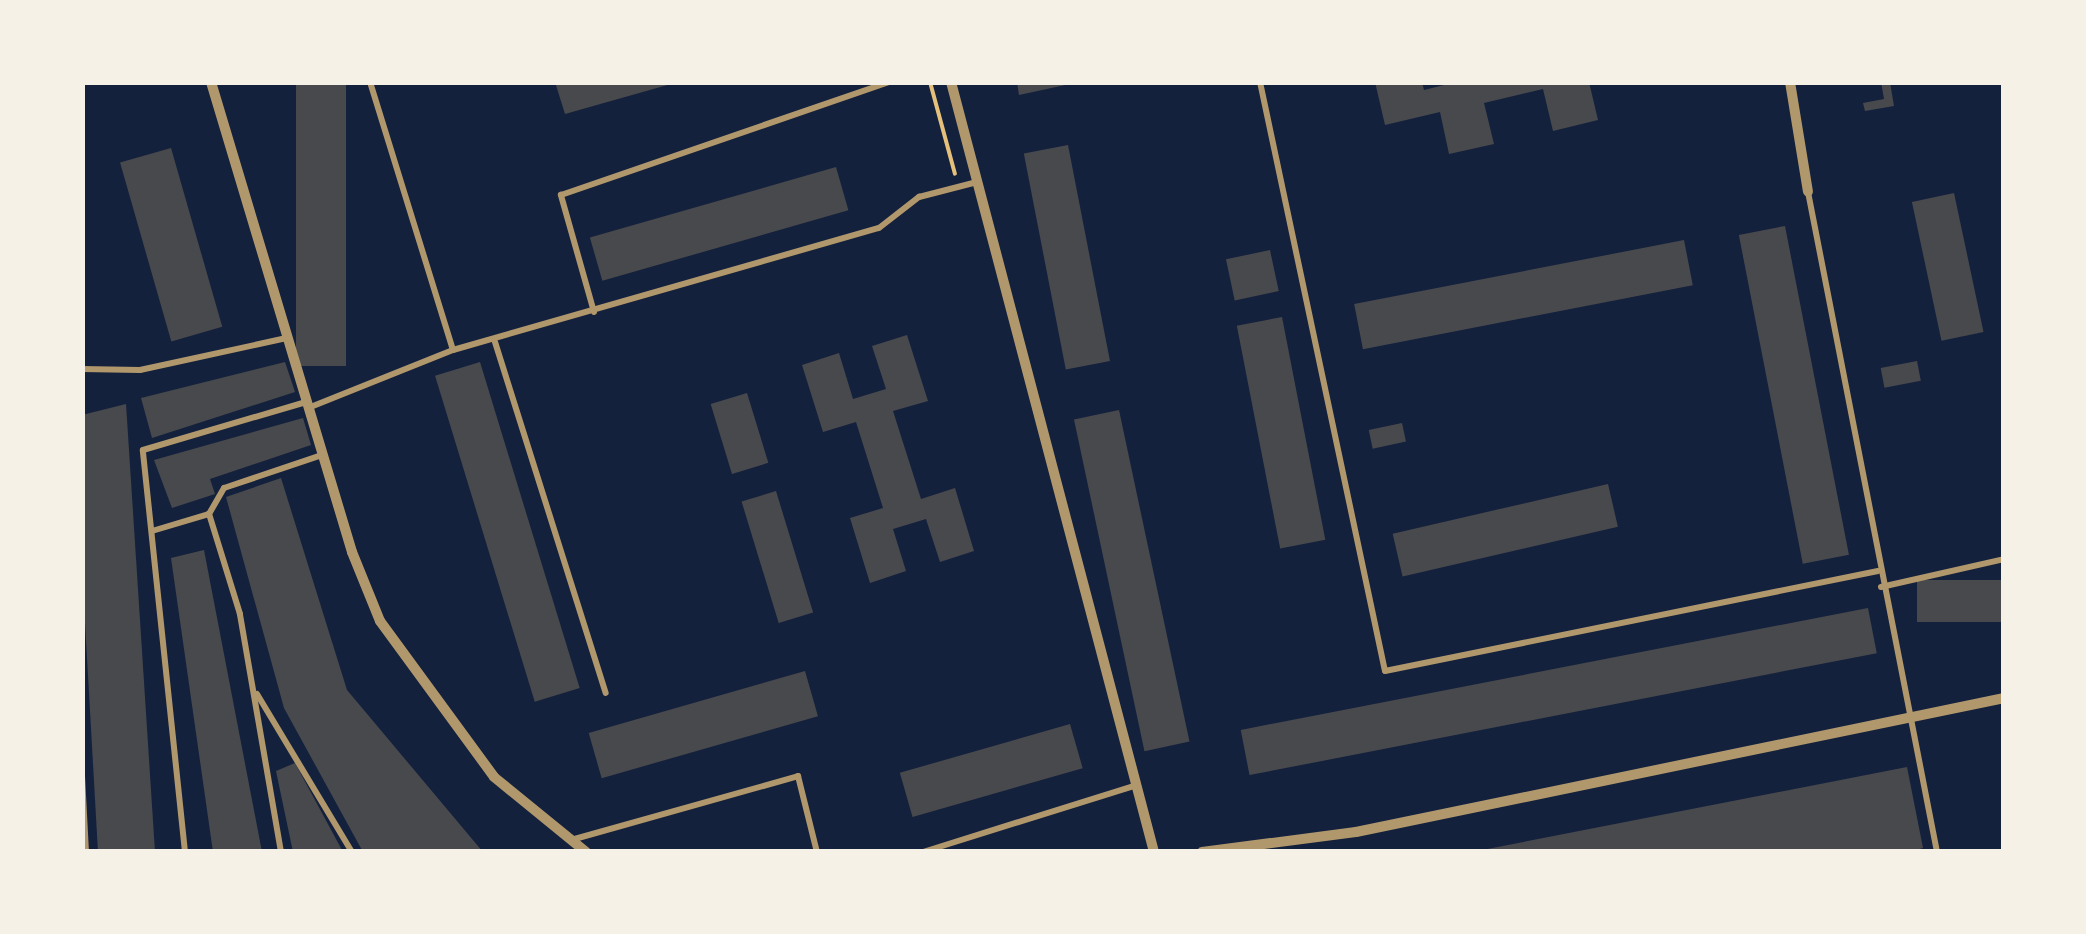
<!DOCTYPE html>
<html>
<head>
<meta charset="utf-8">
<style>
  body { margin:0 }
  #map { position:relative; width:2086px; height:934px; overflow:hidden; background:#14213d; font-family:"Playfair Display",serif }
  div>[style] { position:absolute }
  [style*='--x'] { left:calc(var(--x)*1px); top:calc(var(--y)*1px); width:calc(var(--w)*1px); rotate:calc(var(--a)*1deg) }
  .building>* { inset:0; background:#48494c; transform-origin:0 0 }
  .path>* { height:4px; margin:-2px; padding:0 2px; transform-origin:2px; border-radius:2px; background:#e5c07b }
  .service>* { height:6px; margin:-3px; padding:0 3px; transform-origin:3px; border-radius:3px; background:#b1986c }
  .minor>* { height:10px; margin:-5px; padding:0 5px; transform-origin:5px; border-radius:5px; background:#b1986c }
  span { translate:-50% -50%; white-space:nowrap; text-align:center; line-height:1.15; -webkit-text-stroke:10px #f6f1e7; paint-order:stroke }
  .frame { position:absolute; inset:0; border:85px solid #f6f1e7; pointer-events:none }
</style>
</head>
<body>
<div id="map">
  <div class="building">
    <div style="left:296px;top:82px;width:50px;height:284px"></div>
    <div style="clip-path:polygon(555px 82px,671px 82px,671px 84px,565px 114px)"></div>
    <div style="clip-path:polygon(1017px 82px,1070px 82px,1070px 84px,1019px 95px)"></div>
    <div style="clip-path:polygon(1375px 82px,1422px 82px,1424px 90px,1456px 82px,1589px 82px,1598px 120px,1553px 131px,1543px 89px,1484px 103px,1494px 144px,1449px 154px,1440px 112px,1385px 125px)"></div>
    <div style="clip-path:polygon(1881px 82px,1890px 82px,1894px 106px,1865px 111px,1863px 103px,1884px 99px)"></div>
    <div style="left:1068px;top:145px;width:220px;height:45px;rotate:79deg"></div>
    <div style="left:171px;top:148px;width:186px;height:53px;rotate:74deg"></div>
    <div style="left:836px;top:167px;width:45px;height:256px;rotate:74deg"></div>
    <div style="left:1954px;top:193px;width:142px;height:43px;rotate:78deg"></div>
    <div style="left:1785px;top:226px;width:335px;height:47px;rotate:79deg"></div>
    <div style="left:1684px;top:240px;width:46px;height:336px;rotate:79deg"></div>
    <div style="left:1270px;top:250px;width:42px;height:45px;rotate:78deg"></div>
    <div style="left:1282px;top:317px;width:227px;height:46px;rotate:79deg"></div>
    <div style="clip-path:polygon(907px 335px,928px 401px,893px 411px,921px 499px,955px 488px,974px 551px,940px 562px,926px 519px,893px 529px,906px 571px,870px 583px,850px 518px,883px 508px,856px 422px,823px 432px,802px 365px,839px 353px,853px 399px,886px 389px,872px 346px)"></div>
    <div style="left:1917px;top:361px;width:20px;height:37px;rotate:79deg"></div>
    <div style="clip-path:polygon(285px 362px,295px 392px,152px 438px,141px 398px)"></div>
    <div style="left:480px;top:362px;width:341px;height:47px;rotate:73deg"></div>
    <div style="left:747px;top:393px;width:73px;height:38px;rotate:73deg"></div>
    <div style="clip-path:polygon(126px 404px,155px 852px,98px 852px,82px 569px,82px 415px)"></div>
    <div style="left:1119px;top:410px;width:339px;height:46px;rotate:78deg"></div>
    <div style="clip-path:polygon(303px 418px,311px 445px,210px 479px,215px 494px,172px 508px,154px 460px)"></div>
    <div style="left:1402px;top:423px;width:19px;height:34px;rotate:78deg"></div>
    <div style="clip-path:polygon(281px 478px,347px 690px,483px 852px,363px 852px,284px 708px,226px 497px)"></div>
    <div style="left:1608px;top:484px;width:44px;height:221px;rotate:77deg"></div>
    <div style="left:776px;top:491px;width:127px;height:36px;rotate:73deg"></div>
    <div style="clip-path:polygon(204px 550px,262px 852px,213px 852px,171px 558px)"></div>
    <div style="left:2004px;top:580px;width:42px;height:87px;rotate:90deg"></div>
    <div style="left:1868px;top:608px;width:46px;height:639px;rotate:79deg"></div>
    <div style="left:805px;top:671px;width:47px;height:225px;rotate:74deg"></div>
    <div style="left:1070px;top:724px;width:46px;height:177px;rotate:74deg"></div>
    <div style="clip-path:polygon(295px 763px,343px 852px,293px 852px,276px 771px)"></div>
    <div style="clip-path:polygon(1907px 767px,1923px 848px,1909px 852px,1472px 852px)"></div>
  </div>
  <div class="path">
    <div style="--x:930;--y:82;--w:95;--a:74.8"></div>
  </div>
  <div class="service">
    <div style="--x:1260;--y:82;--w:602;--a:78.02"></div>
    <div style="--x:1385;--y:671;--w:503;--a:-11.47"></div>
    <div style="--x:1808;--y:192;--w:672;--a:78.94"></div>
    <div style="--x:594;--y:312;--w:122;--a:-105.8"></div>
    <div style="--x:561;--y:195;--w:347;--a:-19"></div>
    <div style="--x:495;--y:342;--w:368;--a:72.5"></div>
    <div style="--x:453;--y:350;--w:443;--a:-16"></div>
    <div style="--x:879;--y:228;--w:51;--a:-37.8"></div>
    <div style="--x:919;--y:197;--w:60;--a:-14.5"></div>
    <div style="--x:82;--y:369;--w:58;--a:1"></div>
    <div style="--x:140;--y:370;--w:150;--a:-12.3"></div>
    <div style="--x:308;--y:408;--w:156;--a:-21.8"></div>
    <div style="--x:453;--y:350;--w:281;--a:-107.2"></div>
    <div style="--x:152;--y:531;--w:59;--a:-16.6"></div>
    <div style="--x:1881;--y:587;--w:126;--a:-12.8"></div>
    <div style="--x:257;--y:694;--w:184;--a:59"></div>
    <div style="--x:82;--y:776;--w:76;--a:87"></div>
    <div style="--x:571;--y:840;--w:236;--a:-15.7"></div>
    <div style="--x:798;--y:776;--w:78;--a:76"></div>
    <div style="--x:185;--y:852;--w:404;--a:-96"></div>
    <div style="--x:143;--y:450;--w:170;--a:-16.4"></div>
    <div style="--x:281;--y:852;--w:242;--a:-99.8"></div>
    <div style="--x:240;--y:614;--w:105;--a:-107.2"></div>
    <div style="--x:209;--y:514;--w:30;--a:-60"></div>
    <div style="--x:224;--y:488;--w:103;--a:-18.6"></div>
    <div style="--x:923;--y:852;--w:224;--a:-17.4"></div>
  </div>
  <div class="minor">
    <div style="--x:211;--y:82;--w:491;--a:73.3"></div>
    <div style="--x:352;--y:552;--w:74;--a:67.9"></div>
    <div style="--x:380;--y:621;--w:193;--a:53.8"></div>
    <div style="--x:494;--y:777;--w:119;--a:39.2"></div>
    <div style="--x:951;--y:82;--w:796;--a:75.23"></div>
    <div style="--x:1790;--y:82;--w:111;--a:80.7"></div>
    <div style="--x:1202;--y:852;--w:155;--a:-7.4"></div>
    <div style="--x:1356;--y:832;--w:662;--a:-11.68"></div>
  </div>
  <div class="frame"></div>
</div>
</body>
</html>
